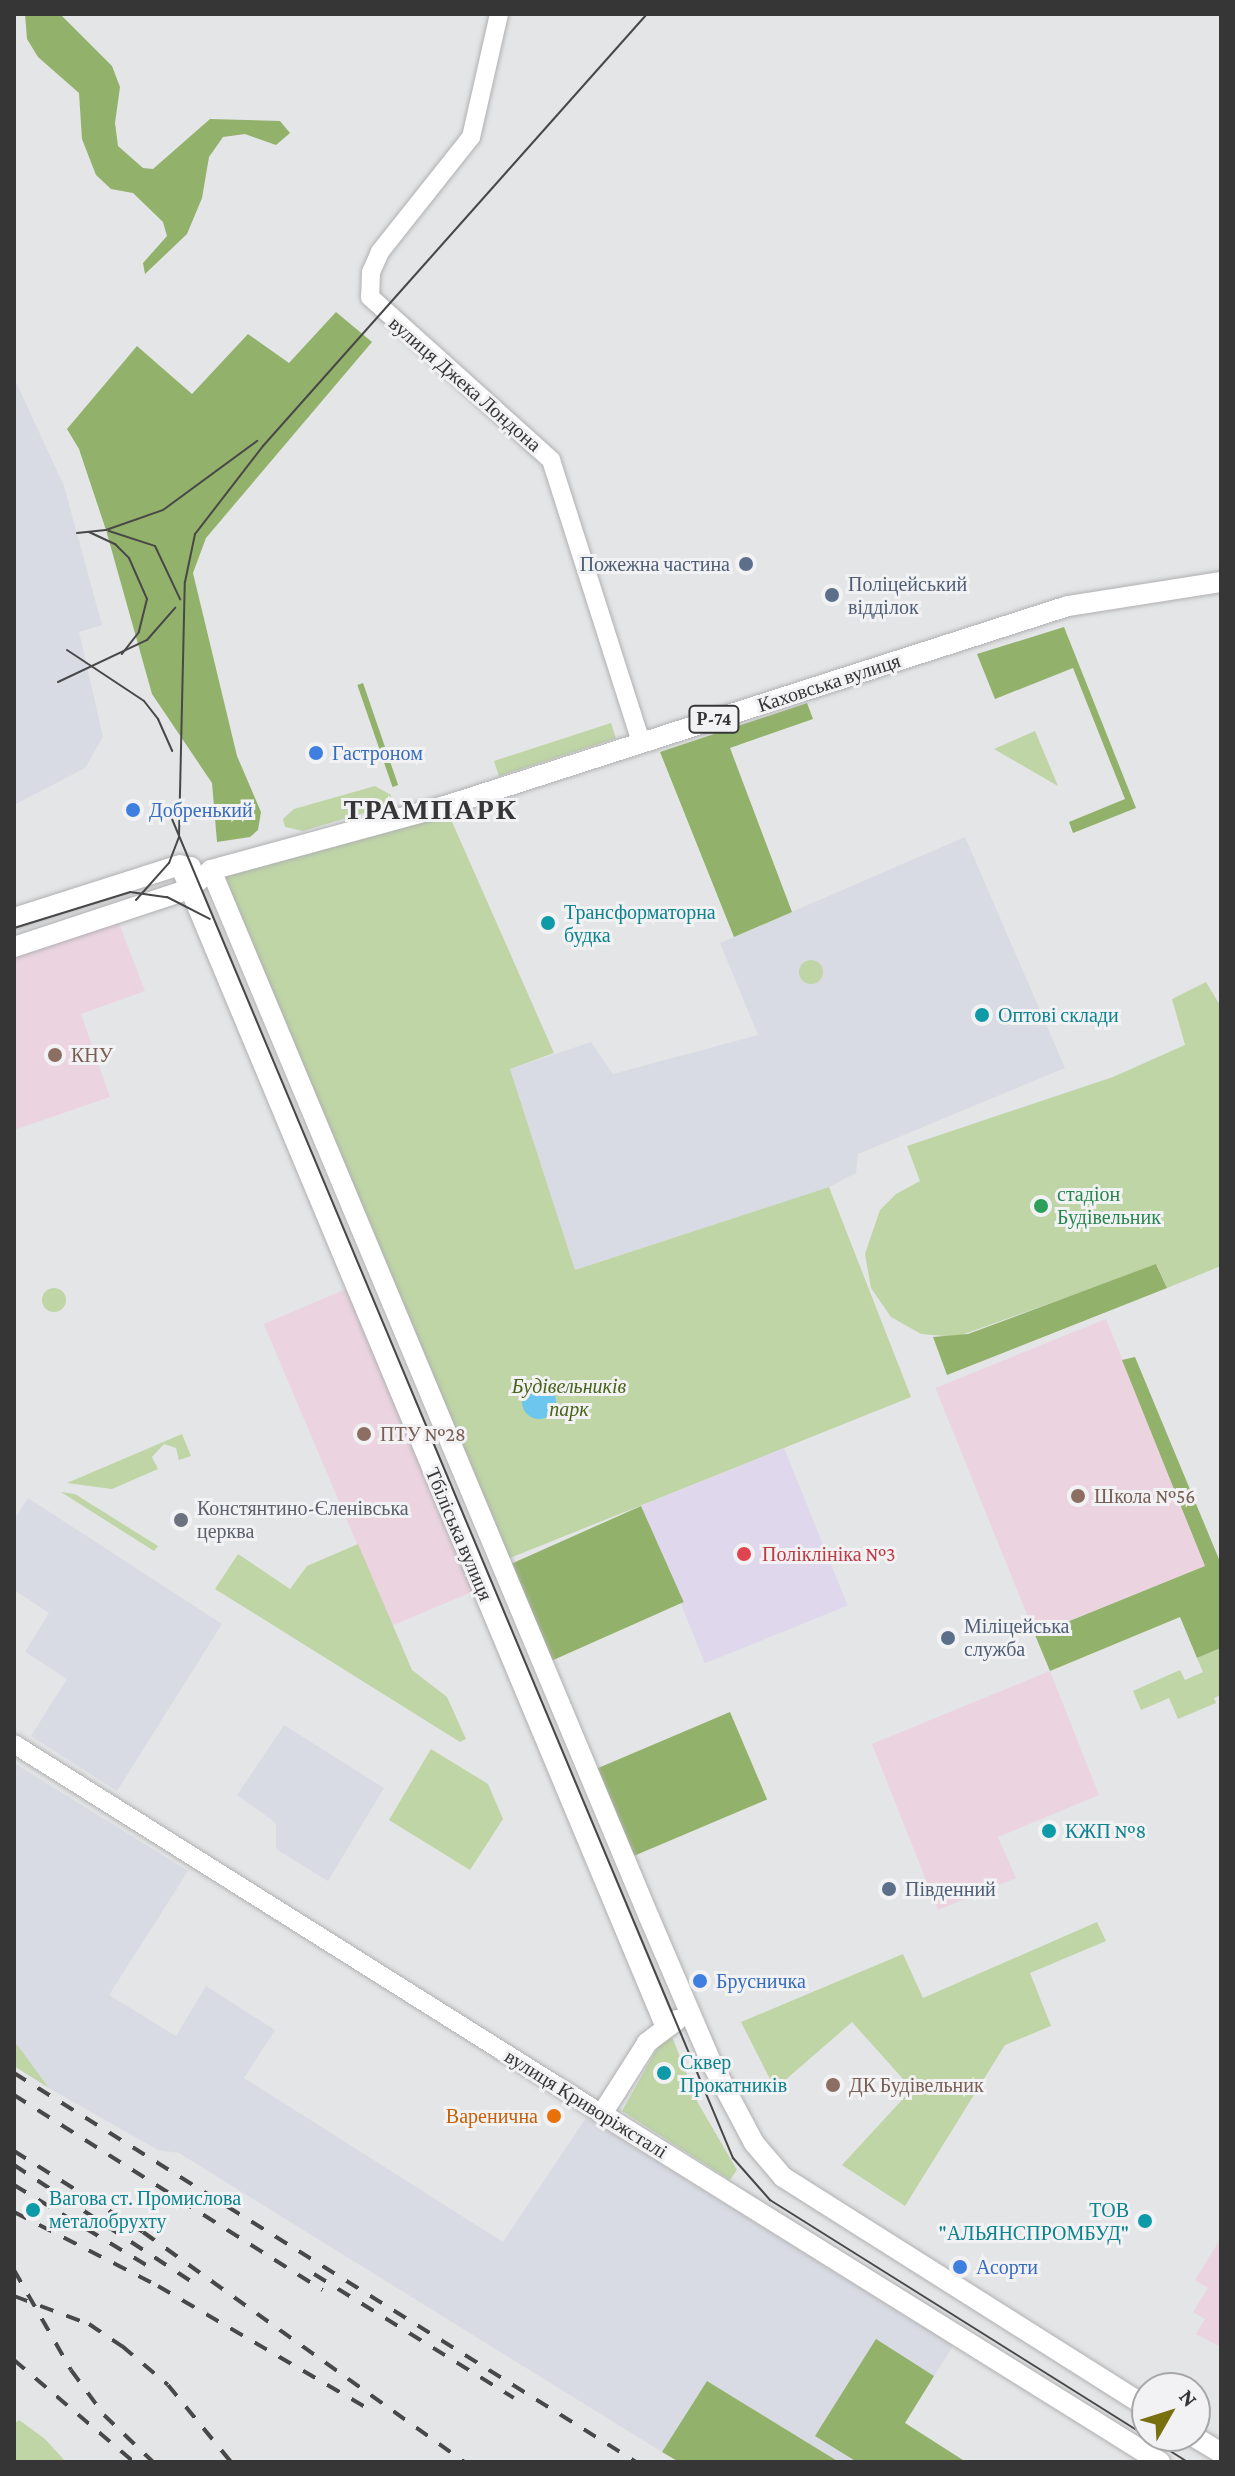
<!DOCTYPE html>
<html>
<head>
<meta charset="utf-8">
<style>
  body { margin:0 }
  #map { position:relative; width:1235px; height:2476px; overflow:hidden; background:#e4e5e6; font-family:"Crimson Pro",serif }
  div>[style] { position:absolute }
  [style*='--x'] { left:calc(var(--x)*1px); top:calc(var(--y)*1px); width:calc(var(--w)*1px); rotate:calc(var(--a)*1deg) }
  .built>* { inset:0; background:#d8dbe3 }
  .education>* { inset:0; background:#ebd4df; transform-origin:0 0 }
  .medical>* { inset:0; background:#dfd7ec; transform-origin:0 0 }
  .green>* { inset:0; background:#bfd5a6; transform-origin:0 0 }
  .round { border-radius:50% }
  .forest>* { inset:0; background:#92b16a; transform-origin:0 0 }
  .water>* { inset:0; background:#6cc6ed }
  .roads { filter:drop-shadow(0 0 2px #b0b0b2) drop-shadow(0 0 2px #b0b0b2) }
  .secondary>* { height:18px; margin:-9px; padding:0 9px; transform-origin:9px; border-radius:9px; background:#fff }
  .primary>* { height:20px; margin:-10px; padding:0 10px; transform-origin:10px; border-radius:10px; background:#fff }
  .tram>* { height:2px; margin:-1px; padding:0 1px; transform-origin:1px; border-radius:1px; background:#484849 }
  .rail>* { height:4px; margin-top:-2px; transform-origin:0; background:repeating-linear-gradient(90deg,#484849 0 14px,transparent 0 28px) }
  .dots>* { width:22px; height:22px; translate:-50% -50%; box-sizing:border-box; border:4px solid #f2f2f4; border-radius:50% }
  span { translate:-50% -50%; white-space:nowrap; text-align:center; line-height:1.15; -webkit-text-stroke:6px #f2f2f4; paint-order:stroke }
  .shield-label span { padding:2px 6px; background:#f2f2f4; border:2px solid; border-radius:6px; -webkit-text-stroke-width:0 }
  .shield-label { font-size:18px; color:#363637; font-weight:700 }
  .street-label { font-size:20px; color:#363637 }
  .service-label { font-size:20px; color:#4e5e75 }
  .right { translate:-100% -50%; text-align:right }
  .left { translate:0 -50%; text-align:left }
  .shop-label { font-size:20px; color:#366cbe }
  .culture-label { font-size:20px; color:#0d838f }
  .education-label { font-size:20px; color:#785e54 }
  .leisure-label { font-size:20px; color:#27864d }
  .park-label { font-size:20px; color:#476317; font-style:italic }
  .worship-label { font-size:20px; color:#5b616d }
  .health-label { font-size:20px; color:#be3a42 }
  .food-label { font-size:20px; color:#c56008 }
  .district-label { font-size:28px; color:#363637; font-weight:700; letter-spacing:2px }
  .frame { position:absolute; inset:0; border:16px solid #363637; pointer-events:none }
  .north { position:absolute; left:1131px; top:2372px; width:80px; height:80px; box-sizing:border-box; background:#f2f2f4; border:2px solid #a7a7a8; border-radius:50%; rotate:51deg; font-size:22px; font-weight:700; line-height:32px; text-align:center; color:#363637 }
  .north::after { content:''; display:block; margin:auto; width:28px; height:36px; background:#786f0f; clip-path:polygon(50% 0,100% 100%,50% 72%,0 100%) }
</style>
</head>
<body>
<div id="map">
  <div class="built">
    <div style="clip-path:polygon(14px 378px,64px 486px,102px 625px,79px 632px,103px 737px,85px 768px,14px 805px)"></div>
    <div style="clip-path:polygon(965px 837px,1065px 1068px,858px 1154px,856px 1173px,829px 1187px,575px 1270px,510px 1069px,591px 1042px,613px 1074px,758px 1035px,720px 943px)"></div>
    <div style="clip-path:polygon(28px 1498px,222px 1624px,117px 1791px,31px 1736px,67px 1679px,25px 1652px,49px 1613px,14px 1590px,14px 1520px)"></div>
    <div style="clip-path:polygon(284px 1725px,384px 1788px,328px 1881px,276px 1849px,276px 1823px,237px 1795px)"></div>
    <div style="clip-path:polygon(14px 1763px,188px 1871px,109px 1995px,176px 2036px,206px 1986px,275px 2030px,244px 2078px,503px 2242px,586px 2118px,953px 2346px,905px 2423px,966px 2462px,839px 2462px,707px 2381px,662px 2452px,179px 2153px,158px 2150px,49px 2088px,14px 2043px)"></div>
  </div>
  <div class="education">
    <div style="clip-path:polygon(115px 913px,145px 991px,81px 1014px,110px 1097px,14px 1130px,14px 947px)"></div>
    <div style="left:353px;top:1286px;width:328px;height:97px;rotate:67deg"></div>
    <div style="left:1106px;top:1319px;width:266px;height:184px;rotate:68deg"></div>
    <div style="clip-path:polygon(1050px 1671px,1099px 1795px,998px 1837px,1016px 1878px,938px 1910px,872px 1744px)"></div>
    <div style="clip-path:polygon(1221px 2238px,1221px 2347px,1196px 2334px,1205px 2319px,1193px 2312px,1208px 2288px,1195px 2280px)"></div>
  </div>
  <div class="medical">
    <div style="left:784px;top:1448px;width:170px;height:154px;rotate:68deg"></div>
  </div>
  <div class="green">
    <div style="left:611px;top:723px;width:16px;height:123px;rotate:72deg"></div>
    <div style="clip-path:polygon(1035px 731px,1058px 786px,994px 749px)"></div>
    <div style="clip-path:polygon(375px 786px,391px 795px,387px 806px,303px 831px,285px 827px,283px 819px,294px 809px)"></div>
    <div style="clip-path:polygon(445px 806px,554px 1053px,510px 1069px,575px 1270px,829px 1187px,911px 1397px,500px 1562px,211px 871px)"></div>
    <div class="round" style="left:799px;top:960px;width:24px;height:24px"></div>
    <div style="clip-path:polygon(1206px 982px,1221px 1007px,1221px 1266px,1167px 1288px,1157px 1265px,956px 1337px,921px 1334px,891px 1317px,871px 1288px,865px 1254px,880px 1210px,896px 1194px,920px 1181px,907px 1146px,1113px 1077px,1185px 1045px,1172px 999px)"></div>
    <div class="round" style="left:42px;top:1288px;width:24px;height:24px"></div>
    <div style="clip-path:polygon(182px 1434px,191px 1456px,179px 1460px,176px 1448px,164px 1444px,152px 1457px,158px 1469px,112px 1489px,67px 1483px)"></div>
    <div style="clip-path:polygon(61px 1492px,75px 1494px,158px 1546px,154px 1551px)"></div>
    <div style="clip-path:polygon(358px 1544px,412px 1670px,447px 1697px,466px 1739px,460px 1742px,215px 1589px,238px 1554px,290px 1589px,307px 1566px)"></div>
    <div style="clip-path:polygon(1221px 1648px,1221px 1695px,1214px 1698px,1216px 1703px,1178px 1719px,1169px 1698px,1141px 1710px,1133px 1691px,1180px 1670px,1185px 1680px,1203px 1672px,1197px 1658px)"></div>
    <div style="clip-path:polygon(431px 1749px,488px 1784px,503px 1819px,470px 1870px,389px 1820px)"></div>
    <div style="clip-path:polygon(1097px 1922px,1106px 1941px,1030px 1973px,1051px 2026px,1005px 2045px,905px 2206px,842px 2165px,912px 2089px,852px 2022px,775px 2089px,741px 2022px,903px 1954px,923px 1998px)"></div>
    <div style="clip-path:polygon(671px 2034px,698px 2103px,737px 2170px,730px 2180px,622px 2111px,663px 2038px)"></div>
    <div style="clip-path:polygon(14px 2043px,18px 2046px,49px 2088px,14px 2066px)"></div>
    <div style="clip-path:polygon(19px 2420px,45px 2439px,66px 2462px,14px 2462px,14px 2424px)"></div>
  </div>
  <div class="forest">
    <div style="clip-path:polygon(25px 14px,60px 14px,112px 66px,120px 87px,115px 123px,118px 146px,143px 168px,153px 169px,210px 119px,280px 121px,290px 133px,276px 145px,245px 134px,223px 137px,209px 157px,202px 198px,187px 234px,145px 274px,143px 263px,167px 236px,163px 222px,133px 193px,111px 189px,96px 175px,82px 139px,79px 93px,38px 57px,27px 39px)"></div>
    <div style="clip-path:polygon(336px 312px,372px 342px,206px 538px,193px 573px,237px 756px,261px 812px,258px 830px,250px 837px,217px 842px,212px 783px,152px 694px,106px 530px,79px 449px,67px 429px,137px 346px,192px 394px,248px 334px,289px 363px)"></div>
    <div style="clip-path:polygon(1064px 627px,1136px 808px,1073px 833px,1069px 822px,1125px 799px,1073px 668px,995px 699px,977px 654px)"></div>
    <div style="left:363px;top:683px;width:108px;height:6px;rotate:71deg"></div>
    <div style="clip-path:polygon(807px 703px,813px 719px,730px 748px,792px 912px,734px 937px,660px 752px)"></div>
    <div style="clip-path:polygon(1156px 1264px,1167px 1288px,947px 1375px,933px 1337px,968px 1334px)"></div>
    <div style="clip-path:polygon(1135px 1357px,1221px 1564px,1221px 1648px,1197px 1658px,1180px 1617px,1050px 1671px,1035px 1635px,1205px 1566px,1122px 1360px)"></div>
    <div style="left:641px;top:1506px;width:105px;height:152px;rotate:66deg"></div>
    <div style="left:730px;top:1712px;width:95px;height:154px;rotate:67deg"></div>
    <div style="clip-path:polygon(876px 2339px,934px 2376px,905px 2423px,966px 2462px,857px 2462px,815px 2436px)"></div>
    <div style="clip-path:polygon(707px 2381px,839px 2462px,679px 2462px,662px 2452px)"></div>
  </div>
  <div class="water">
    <div class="round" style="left:522px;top:1385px;width:34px;height:34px"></div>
  </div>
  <div class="roads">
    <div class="secondary">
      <div style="--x:499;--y:14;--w:126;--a:102.8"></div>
      <div style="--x:471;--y:137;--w:147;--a:128.4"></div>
      <div style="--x:380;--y:252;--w:22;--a:114"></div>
      <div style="--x:371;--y:272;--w:25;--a:92"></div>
      <div style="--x:370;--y:297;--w:244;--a:42"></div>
      <div style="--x:551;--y:460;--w:296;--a:72.3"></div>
      <div style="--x:14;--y:1744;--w:695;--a:32.18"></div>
    </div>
    <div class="primary">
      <div style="--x:180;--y:865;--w:1257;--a:67.31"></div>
      <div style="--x:211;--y:870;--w:1135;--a:67.3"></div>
      <div style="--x:649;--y:1917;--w:158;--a:66.8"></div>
      <div style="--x:711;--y:2062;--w:92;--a:62"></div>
      <div style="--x:754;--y:2143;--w:45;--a:49.5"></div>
      <div style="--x:783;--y:2177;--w:431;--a:32.3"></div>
      <div style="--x:14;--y:918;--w:171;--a:-17.7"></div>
      <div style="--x:177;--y:866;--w:14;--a:4"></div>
      <div style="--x:14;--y:947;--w:184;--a:-18.3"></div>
      <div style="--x:189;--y:889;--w:29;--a:-41"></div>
      <div style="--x:211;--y:870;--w:243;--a:-15.3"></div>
      <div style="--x:445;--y:806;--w:654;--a:-17.8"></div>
      <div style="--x:1068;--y:606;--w:155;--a:-8.9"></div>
      <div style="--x:677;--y:2020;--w:38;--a:143"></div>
      <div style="--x:647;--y:2043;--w:84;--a:122.4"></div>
      <div style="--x:602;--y:2114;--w:658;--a:31.95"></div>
      <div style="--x:1193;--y:2436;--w:33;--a:31"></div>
    </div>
  </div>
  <div class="tram">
    <div style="--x:109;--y:531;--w:48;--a:18.1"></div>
    <div style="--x:155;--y:546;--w:59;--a:64.7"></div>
    <div style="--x:89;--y:532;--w:29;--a:25"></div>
    <div style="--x:115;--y:544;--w:20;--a:45"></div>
    <div style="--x:129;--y:558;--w:45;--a:66.3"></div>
    <div style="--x:147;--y:599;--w:34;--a:104"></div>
    <div style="--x:139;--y:632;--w:28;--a:128"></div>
    <div style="--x:77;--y:533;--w:29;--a:-6"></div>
    <div style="--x:106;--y:530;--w:60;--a:-19.3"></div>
    <div style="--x:163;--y:510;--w:117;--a:-36.3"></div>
    <div style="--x:67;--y:650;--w:92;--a:33.5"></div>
    <div style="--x:144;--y:701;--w:23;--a:52"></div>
    <div style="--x:158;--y:719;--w:35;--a:66"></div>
    <div style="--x:58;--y:682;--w:98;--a:-25.3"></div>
    <div style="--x:147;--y:640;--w:43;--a:-48.8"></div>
    <div style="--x:172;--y:819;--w:1452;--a:67.27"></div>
    <div style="--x:733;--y:2158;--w:56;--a:48.6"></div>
    <div style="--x:770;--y:2200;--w:493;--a:32.1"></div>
    <div style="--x:136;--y:900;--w:50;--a:-48.3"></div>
    <div style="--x:169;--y:863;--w:28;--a:-69"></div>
    <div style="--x:179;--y:837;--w:255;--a:-88.7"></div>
    <div style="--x:185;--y:582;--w:49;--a:-78.2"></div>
    <div style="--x:195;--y:534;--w:111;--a:-52.3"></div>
    <div style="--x:263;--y:446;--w:578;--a:-48.37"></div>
    <div style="--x:14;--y:928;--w:121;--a:-17.2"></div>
    <div style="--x:130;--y:892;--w:37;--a:8"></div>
    <div style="--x:167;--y:897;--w:48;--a:27.1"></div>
  </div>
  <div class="rail">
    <div style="--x:14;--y:2073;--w:734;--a:32.02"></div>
    <div style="--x:14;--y:2095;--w:365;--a:32.3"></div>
    <div style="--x:14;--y:2151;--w:152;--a:32.1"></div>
    <div style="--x:143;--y:2232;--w:395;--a:35.6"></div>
    <div style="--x:14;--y:2165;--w:219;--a:33.3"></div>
    <div style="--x:14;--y:2185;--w:157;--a:31.2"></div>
    <div style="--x:14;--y:2212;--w:162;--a:27.2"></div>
    <div style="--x:158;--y:2286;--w:240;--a:30.3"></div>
    <div style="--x:14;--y:2270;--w:115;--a:60.3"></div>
    <div style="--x:71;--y:2370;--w:56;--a:53.7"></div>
    <div style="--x:104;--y:2415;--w:68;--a:43.8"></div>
    <div style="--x:314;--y:2274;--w:235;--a:31.8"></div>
    <div style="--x:14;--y:2296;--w:80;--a:20.5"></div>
    <div style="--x:89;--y:2324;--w:40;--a:34"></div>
    <div style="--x:122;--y:2346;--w:60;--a:40.3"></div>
    <div style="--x:168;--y:2385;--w:99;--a:50.7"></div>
    <div style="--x:14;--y:2360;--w:157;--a:40.4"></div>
  </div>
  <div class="dots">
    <div style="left:746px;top:564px;background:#5c6f8a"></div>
    <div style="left:832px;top:595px;background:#5c6f8a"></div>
    <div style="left:316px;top:753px;background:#3f7fe0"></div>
    <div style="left:133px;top:810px;background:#3f7fe0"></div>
    <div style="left:548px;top:923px;background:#0f9aa8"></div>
    <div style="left:982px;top:1015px;background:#0f9aa8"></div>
    <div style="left:55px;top:1055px;background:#8d6e63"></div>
    <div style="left:1041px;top:1206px;background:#2e9e5b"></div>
    <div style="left:364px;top:1434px;background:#8d6e63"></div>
    <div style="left:1078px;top:1496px;background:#8d6e63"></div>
    <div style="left:181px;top:1520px;background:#6b7280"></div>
    <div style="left:744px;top:1554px;background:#e0444e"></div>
    <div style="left:948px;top:1638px;background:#5c6f8a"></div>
    <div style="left:1049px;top:1831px;background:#0f9aa8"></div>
    <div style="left:889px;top:1889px;background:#5c6f8a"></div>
    <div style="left:700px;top:1981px;background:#3f7fe0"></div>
    <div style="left:664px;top:2073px;background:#0f9aa8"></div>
    <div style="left:833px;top:2085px;background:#8d6e63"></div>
    <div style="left:554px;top:2116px;background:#e8710a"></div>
    <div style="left:33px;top:2210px;background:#0f9aa8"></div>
    <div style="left:1145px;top:2221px;background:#0f9aa8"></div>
    <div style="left:960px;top:2267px;background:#3f7fe0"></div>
  </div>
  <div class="shield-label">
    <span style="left:714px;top:719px">Р-74</span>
  </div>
  <div class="street-label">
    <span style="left:465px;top:384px;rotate:41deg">вулиця Джека Лондона</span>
    <span style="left:829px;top:683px;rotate:-18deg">Каховська вулиця</span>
    <span style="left:459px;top:1534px;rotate:67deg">Тбіліська вулиця</span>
    <span style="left:586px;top:2104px;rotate:32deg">вулиця Криворіжсталі</span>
  </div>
  <div class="service-label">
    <span class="right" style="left:730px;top:564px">Пожежна частина</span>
    <span class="left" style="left:848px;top:596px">Поліцейський<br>відділок</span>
    <span class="left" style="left:964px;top:1638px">Міліцейська<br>служба</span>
    <span class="left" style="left:905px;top:1889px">Південний</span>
  </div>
  <div class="shop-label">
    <span class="left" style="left:332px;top:753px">Гастроном</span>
    <span class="left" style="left:149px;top:810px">Добренький</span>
    <span class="left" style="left:716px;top:1981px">Брусничка</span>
    <span class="left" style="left:976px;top:2267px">Асорти</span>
  </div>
  <div class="culture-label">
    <span class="left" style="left:564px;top:924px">Трансформаторна<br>будка</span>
    <span class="left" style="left:998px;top:1015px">Оптові склади</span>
    <span class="left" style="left:1065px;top:1831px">КЖП №8</span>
    <span class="left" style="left:680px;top:2074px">Сквер<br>Прокатників</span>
    <span class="left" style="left:49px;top:2210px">Вагова ст. Промислова<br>металобрухту</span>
    <span class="right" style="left:1129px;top:2222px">ТОВ<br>"АЛЬЯНСПРОМБУД"</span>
  </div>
  <div class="education-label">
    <span class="left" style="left:71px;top:1055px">КНУ</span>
    <span class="left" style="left:380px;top:1434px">ПТУ №28</span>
    <span class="left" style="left:1094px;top:1496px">Школа №56</span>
    <span class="left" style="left:849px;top:2085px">ДК Будівельник</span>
  </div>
  <div class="leisure-label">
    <span class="left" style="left:1057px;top:1206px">стадіон<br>Будівельник</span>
  </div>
  <div class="park-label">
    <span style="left:569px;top:1398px">Будівельників<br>парк</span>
  </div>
  <div class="worship-label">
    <span class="left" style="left:197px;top:1520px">Констянтино-Єленівська<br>церква</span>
  </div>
  <div class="health-label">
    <span class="left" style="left:762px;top:1554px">Поліклініка №3</span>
  </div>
  <div class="food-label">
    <span class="right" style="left:538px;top:2116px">Варенична</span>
  </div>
  <div class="district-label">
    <span style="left:431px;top:810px">ТРАМПАРК</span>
  </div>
  <div class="frame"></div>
  <div class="north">N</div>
</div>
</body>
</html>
